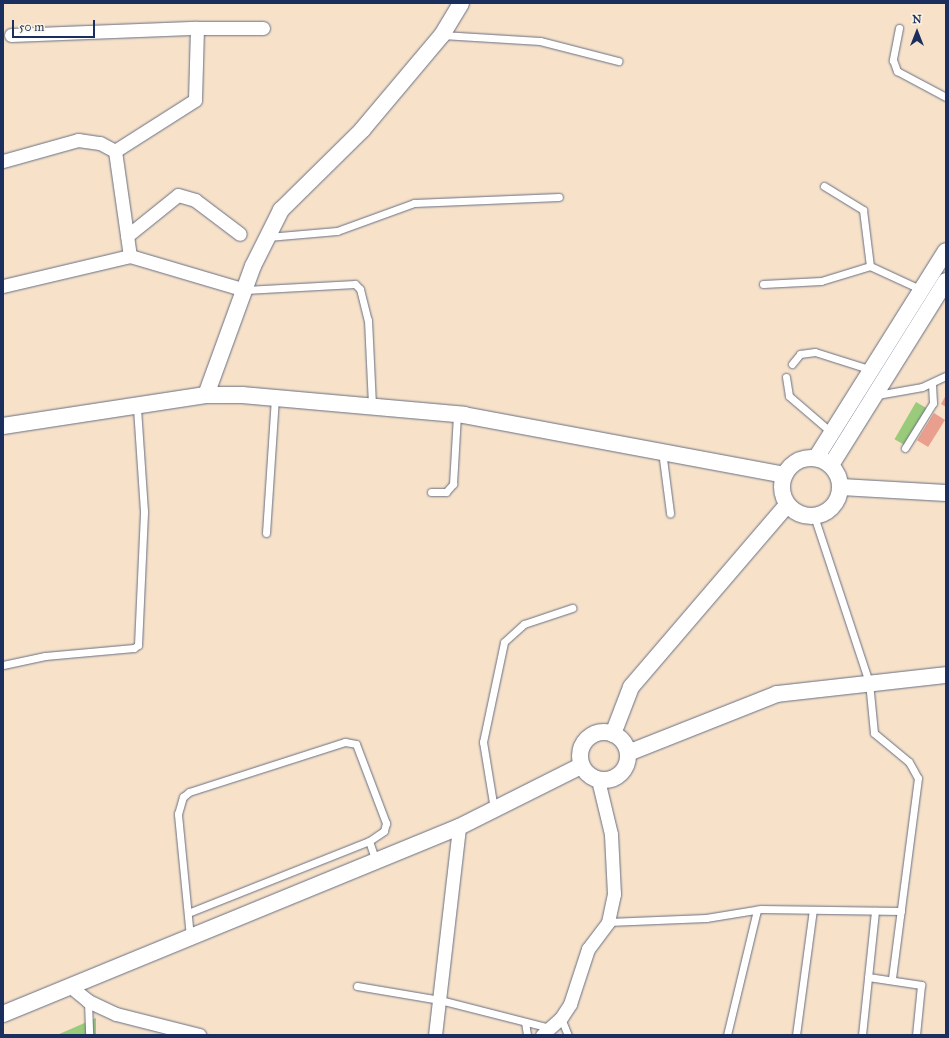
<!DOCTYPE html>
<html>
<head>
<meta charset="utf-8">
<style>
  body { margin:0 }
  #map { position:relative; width:949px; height:1038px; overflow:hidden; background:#f7e2c9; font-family:"IM FELL Great Primer",serif }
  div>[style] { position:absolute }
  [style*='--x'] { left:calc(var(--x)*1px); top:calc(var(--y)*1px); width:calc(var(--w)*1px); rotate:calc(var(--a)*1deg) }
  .green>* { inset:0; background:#9acb7a; transform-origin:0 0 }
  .building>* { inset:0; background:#ea9e8e; transform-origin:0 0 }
  .roads { filter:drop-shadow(0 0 1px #686e83) drop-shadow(0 0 1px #686e83) }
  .service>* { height:7px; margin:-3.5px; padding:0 3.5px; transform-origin:3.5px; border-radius:3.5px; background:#fff }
  .minor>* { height:13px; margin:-6.5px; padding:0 6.5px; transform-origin:6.5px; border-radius:6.5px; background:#fff }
  .tertiary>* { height:16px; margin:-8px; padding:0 8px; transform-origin:8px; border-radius:8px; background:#fff }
  .tertiary>.ring { margin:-8px; padding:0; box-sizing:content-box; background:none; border:16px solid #fff; border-radius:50% }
  span { translate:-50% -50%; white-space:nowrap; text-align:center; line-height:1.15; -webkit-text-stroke:3px #fcf5e5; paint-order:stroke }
  .frame { position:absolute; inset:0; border:4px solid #1b2f5e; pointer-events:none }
  .north { position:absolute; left:897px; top:12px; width:40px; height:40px; -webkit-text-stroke:3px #fcf5e5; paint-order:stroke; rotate:0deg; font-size:11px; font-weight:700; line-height:16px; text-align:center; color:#1b2f5e }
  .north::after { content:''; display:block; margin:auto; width:14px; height:18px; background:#1b2f5e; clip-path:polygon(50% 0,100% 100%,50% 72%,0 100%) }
  .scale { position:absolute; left:12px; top:20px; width:83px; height:18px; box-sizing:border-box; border:2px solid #1b2f5e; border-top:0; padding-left:5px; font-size:12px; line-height:14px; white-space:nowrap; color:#1b2f5e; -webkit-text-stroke:3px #fcf5e5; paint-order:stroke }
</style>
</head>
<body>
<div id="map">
  <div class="green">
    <div style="left:916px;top:402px;width:16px;height:43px;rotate:30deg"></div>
    <div style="clip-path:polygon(96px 1018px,96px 1035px,57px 1035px)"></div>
  </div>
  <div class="building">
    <div style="clip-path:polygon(946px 395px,946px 407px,941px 404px)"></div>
    <div style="left:934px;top:413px;width:13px;height:32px;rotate:32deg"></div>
  </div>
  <div class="roads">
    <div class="service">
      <div style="--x:899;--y:28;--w:33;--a:101"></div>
      <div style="--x:893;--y:60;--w:12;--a:70"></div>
      <div style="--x:897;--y:71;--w:55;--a:28"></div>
      <div style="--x:442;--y:35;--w:98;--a:3.5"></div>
      <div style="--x:540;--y:41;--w:81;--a:14.4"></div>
      <div style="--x:824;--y:186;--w:46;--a:31.6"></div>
      <div style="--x:863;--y:210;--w:56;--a:82.9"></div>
      <div style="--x:268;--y:237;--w:69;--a:-5"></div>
      <div style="--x:337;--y:231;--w:82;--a:-20"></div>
      <div style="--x:414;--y:203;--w:145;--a:-2.4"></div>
      <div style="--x:763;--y:284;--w:58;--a:-3"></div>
      <div style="--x:821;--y:281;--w:51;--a:-17"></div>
      <div style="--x:870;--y:266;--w:57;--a:24.8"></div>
      <div style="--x:245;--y:290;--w:110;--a:-3.1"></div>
      <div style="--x:355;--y:284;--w:7;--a:45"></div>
      <div style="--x:360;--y:289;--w:32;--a:76"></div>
      <div style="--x:368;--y:320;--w:86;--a:87.3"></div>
      <div style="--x:792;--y:364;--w:13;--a:-51"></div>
      <div style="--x:800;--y:354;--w:15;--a:-8"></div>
      <div style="--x:815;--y:352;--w:60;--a:17.5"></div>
      <div style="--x:786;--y:377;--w:19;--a:81"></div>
      <div style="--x:789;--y:396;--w:57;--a:40.7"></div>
      <div style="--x:877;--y:395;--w:46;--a:-10.1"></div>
      <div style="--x:922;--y:387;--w:26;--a:-25"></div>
      <div style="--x:905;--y:448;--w:53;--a:-58.1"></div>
      <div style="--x:933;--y:403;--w:20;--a:-93"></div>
      <div style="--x:662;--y:451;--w:63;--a:82.6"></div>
      <div style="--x:431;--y:492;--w:15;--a:0"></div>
      <div style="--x:446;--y:492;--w:11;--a:-49"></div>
      <div style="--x:453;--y:484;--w:70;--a:-86.7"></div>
      <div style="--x:814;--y:516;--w:175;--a:71.7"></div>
      <div style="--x:869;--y:682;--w:51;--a:84.4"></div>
      <div style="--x:874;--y:733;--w:45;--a:39.6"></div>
      <div style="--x:909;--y:762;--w:18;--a:61"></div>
      <div style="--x:918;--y:778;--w:203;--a:97.4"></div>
      <div style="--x:266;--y:533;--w:135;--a:-86.2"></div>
      <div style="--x:3;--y:665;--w:43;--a:-12.1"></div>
      <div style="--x:45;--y:656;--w:89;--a:-5.1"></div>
      <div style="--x:134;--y:648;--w:5;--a:-37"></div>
      <div style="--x:138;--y:645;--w:134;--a:-87.4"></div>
      <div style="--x:144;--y:511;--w:104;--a:-93.9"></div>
      <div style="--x:494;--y:809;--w:68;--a:-99.3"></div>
      <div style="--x:483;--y:742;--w:102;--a:-78.1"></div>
      <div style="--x:504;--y:642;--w:27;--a:-42"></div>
      <div style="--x:524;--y:624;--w:51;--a:-18.4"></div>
      <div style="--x:188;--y:913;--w:195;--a:-21.7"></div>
      <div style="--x:608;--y:922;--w:98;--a:-2.3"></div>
      <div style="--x:706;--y:918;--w:56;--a:-9.3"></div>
      <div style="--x:761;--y:909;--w:140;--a:0.8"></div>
      <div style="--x:190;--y:937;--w:124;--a:-95.6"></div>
      <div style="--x:178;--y:814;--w:18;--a:-74"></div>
      <div style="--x:183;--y:797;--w:8;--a:-40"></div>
      <div style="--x:189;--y:792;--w:164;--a:-17.8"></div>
      <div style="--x:345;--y:742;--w:11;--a:10"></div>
      <div style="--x:356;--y:744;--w:85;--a:69.2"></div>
      <div style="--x:386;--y:823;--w:8;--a:104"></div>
      <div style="--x:384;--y:831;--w:18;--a:146"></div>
      <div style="--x:369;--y:841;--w:21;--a:71"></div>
      <div style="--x:868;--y:977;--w:54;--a:8.6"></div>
      <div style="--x:921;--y:985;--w:50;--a:95.7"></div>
      <div style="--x:357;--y:986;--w:84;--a:9.6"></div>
      <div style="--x:440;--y:1000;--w:114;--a:14.3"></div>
      <div style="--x:88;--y:1001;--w:34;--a:88"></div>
      <div style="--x:561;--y:1018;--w:18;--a:68"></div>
      <div style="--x:525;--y:1022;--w:13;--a:81"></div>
      <div style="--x:727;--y:1035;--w:129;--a:-76.5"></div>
      <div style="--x:796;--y:1035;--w:126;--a:-82.3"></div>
      <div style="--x:862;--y:1035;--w:125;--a:-84"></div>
    </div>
    <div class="minor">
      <div style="--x:197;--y:28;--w:66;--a:0"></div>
      <div style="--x:11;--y:35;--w:186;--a:-2.2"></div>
      <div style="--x:197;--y:28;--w:72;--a:91.6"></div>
      <div style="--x:195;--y:100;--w:95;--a:147.5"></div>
      <div style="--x:115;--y:151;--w:106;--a:81.9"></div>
      <div style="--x:130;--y:256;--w:120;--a:16.5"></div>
      <div style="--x:3;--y:161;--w:78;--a:-15.6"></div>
      <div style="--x:78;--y:140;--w:22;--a:8"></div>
      <div style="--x:100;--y:143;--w:17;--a:28"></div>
      <div style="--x:127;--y:236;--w:65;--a:-38.8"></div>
      <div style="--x:178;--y:195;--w:18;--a:16"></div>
      <div style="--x:195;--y:200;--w:56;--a:37.1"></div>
      <div style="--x:3;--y:286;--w:130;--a:-13.3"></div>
      <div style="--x:71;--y:987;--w:22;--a:39"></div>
      <div style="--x:88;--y:1001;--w:31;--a:25"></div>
      <div style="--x:116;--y:1014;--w:86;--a:14.2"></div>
      <div style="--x:435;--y:1035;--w:209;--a:-83.4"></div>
      <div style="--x:542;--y:1035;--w:25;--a:-42"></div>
      <div style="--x:561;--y:1018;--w:17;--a:-57"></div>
      <div style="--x:570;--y:1004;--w:58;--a:-71.9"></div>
      <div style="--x:588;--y:949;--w:34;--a:-53"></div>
      <div style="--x:608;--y:922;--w:29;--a:-78"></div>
      <div style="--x:614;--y:894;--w:60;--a:-92.9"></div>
      <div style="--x:611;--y:834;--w:56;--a:-103.5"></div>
    </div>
    <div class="tertiary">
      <div style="--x:206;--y:395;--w:137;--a:-70"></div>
      <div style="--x:253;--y:266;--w:63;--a:-63.4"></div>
      <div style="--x:281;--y:210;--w:114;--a:-44.6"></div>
      <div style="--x:362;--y:130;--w:124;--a:-49.9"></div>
      <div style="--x:442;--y:35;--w:37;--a:-59"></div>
      <div style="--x:3;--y:426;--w:205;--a:-8.7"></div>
      <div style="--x:206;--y:395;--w:36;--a:0"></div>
      <div style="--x:242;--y:395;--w:223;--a:5.1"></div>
      <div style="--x:464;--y:415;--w:326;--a:10.6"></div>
      <div class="ring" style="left:782px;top:458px;width:42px;height:42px"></div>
      <div style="--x:816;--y:458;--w:244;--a:-57.9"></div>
      <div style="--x:831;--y:465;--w:217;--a:-58"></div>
      <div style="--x:841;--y:487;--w:105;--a:3.3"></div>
      <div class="ring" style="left:580px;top:732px;width:32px;height:32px"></div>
      <div style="--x:613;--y:734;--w:50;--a:-69"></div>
      <div style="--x:631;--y:687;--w:240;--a:-49.4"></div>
      <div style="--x:628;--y:753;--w:160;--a:-21.6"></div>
      <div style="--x:777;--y:694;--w:170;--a:-6.4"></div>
      <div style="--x:3;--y:1014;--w:493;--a:-22.3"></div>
      <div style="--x:459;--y:827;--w:136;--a:-26.6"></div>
    </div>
  </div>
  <div class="frame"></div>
  <div class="north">N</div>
  <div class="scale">50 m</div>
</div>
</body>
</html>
